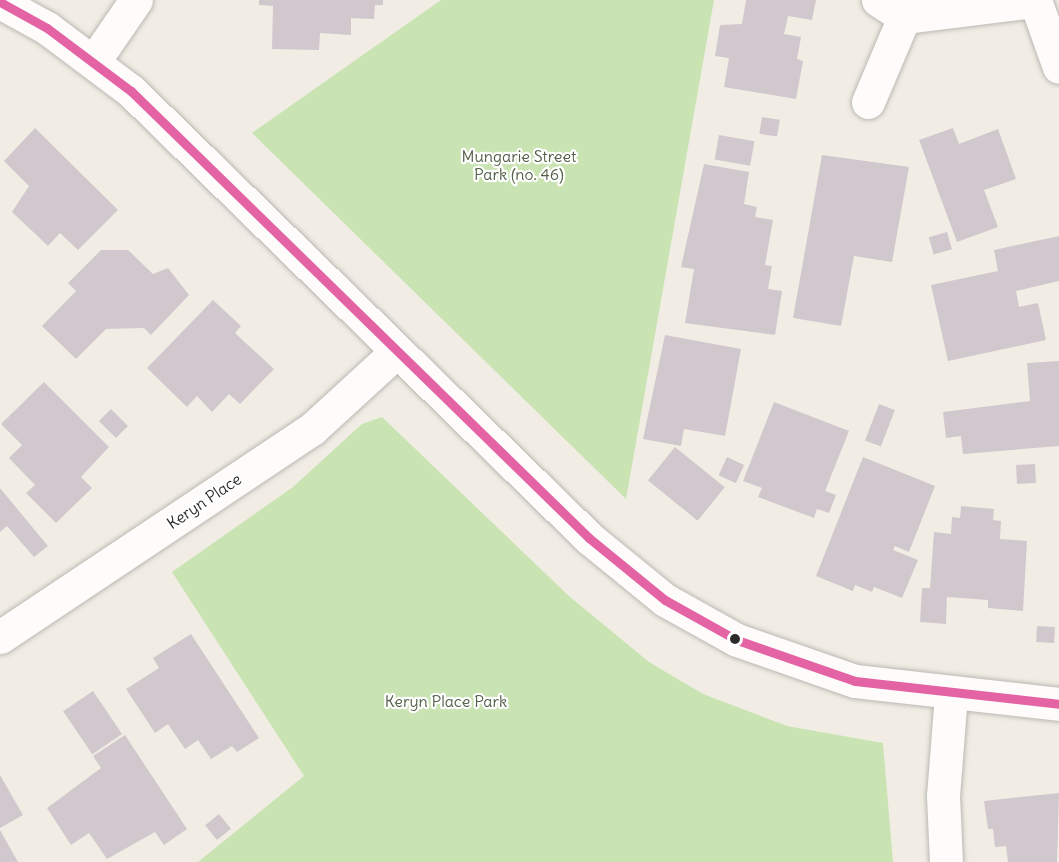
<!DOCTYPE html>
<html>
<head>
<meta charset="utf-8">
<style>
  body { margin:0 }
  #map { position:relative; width:1059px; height:862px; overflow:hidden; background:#f1ede5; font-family:Delius,sans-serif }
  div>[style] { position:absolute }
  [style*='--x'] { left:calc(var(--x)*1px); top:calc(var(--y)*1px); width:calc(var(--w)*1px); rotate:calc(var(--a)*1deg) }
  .green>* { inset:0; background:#c9e3b2 }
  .building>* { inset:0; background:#d1c8cd; transform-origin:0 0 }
  .roads { filter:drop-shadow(0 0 2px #bab8b2) drop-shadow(0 0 2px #bab8b2) }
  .minor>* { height:33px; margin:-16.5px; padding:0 16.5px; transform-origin:16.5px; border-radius:16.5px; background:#fdfcfb }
  .bus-1>* { height:9px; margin:-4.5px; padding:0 4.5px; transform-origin:4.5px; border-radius:4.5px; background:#e463a4 }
  .dots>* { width:16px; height:16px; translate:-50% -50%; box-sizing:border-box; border:3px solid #fff; border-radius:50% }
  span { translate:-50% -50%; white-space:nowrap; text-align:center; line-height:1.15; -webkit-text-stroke:4.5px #fff; paint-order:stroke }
  .park-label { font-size:16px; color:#516047 }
  .street-label { font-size:16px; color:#2b2b2b }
</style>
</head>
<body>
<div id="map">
  <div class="green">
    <div style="clip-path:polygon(441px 0,714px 0,626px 499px,252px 133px)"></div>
    <div style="clip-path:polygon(382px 417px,570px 597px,649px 662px,703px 694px,787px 726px,883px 743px,893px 862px,198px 862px,304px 776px,172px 572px,293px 487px,362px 424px)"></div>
  </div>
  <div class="building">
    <div style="clip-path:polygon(259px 0,383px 0,383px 5px,375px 5px,374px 19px,351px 18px,351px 35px,320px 33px,319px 50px,272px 49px,273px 6px,259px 5px)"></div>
    <div style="clip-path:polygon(746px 0,816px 0,812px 20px,788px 16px,784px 34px,801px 37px,797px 59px,803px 61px,796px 99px,724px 87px,729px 58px,715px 56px,720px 25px,742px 24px)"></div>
    <div style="left:762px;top:117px;width:18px;height:17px;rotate:9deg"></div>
    <div style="clip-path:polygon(35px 128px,118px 210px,78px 250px,60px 233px,48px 246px,12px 212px,29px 186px,4px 161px)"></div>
    <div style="clip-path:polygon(953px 128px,959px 144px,998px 129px,1016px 179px,984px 190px,998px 227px,957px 242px,919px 140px)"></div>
    <div style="left:719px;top:135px;width:36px;height:25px;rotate:10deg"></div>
    <div style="clip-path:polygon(822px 155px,909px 167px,892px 262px,854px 256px,841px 326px,793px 318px)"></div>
    <div style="clip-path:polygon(704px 164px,749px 172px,744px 204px,757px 207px,755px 217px,773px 220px,765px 265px,772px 266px,768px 289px,782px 291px,775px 335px,685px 323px,694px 269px,681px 267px)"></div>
    <div style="left:947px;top:232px;width:18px;height:19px;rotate:74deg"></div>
    <div style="clip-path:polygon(1059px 236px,1059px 281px,1016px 291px,1019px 307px,1038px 303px,1046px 340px,948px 361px,931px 285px,998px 271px,994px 250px)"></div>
    <div style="clip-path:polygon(101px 250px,128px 250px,153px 274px,168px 268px,189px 295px,151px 335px,144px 328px,106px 329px,76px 359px,42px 326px,76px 291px,68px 283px)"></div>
    <div style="clip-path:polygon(213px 300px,241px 326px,235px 333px,274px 369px,240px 404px,229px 394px,212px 412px,197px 396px,187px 407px,147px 368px)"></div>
    <div style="clip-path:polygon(665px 335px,741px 349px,725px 436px,684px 429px,681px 446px,643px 439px)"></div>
    <div style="clip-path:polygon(1059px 361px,1059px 446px,963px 454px,961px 436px,946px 438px,943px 412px,1030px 401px,1027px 363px)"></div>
    <div style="clip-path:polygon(44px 382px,109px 447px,81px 477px,92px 488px,56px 523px,26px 493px,35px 485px,9px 458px,22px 445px,1px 424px)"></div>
    <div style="clip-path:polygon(774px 402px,849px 431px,825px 491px,836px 495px,829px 513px,817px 509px,814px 518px,758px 497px,762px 488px,743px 481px)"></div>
    <div style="left:879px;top:404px;width:17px;height:39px;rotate:21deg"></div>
    <div style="left:111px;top:409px;width:24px;height:17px;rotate:45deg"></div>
    <div style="left:675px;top:447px;width:64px;height:43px;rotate:39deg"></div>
    <div style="left:727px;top:457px;width:19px;height:20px;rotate:25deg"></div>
    <div style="clip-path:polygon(863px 457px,935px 486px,909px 552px,895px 546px,893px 550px,918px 560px,902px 598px,874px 587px,872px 592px,855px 585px,853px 591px,816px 576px)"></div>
    <div style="left:1035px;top:464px;width:19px;height:19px;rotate:87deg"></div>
    <div style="clip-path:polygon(0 488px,48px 546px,34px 557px,7px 526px,0 532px)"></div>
    <div style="clip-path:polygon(961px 506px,994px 509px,993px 520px,1001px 521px,1000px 539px,1027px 541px,1023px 611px,988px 608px,988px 600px,947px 597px,946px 624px,920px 622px,922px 588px,930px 588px,934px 532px,951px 534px,952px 517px,960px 518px)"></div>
    <div style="left:1037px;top:626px;width:18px;height:16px;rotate:3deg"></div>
    <div style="clip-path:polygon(191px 634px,259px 738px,237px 752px,232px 746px,211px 759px,198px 740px,185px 749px,168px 724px,155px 733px,126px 689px,159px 668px,153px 658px)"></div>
    <div style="left:93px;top:691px;width:52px;height:36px;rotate:56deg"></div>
    <div style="clip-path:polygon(125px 735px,187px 829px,164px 845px,155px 832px,107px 859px,89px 833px,71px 845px,47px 808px,101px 768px,93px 756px)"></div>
    <div style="clip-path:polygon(0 775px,23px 815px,0 828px)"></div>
    <div style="clip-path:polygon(1059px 793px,1057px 862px,1008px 862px,1006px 846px,995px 847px,993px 829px,988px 829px,984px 801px)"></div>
    <div style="left:219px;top:814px;width:19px;height:18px;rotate:51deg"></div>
    <div style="clip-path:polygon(0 830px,18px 862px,0 862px)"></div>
  </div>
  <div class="roads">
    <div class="minor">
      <div style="--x:878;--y:0;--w:31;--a:33"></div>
      <div style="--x:904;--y:17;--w:132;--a:-7"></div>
      <div style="--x:1035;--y:0;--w:71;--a:70.3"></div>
      <div style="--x:0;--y:2;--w:54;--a:29"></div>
      <div style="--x:47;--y:28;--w:105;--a:36.9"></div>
      <div style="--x:131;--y:91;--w:640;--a:44.3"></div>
      <div style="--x:589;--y:538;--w:98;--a:39.2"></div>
      <div style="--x:665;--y:600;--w:82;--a:29.1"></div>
      <div style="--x:737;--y:640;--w:125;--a:19.2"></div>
      <div style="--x:855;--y:681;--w:205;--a:6.4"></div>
      <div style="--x:94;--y:61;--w:74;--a:-55.5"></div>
      <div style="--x:868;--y:102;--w:92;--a:-67"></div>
      <div style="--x:0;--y:637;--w:375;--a:-33.7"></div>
      <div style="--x:312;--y:429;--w:115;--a:-42.5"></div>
      <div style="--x:946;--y:862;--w:66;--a:-92.6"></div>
      <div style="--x:943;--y:796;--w:101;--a:-85.5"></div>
    </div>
  </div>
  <div class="bus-1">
    <div style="--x:0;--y:2;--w:54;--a:29"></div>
    <div style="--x:47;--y:28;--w:105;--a:36.9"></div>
    <div style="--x:131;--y:91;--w:640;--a:44.3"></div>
    <div style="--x:589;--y:538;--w:98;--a:39.2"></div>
    <div style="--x:665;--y:600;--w:82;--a:29.1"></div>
    <div style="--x:737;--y:640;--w:125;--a:19.2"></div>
    <div style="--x:855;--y:681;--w:205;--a:6.4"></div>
  </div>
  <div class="dots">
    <div style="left:735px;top:639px;background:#2b2b2b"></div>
  </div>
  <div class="park-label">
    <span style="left:519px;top:165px">Mungarie Street<br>Park (no. 46)</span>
    <span style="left:446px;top:701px">Keryn Place Park</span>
  </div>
  <div class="street-label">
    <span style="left:204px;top:501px;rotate:-34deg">Keryn Place</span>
  </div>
</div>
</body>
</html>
